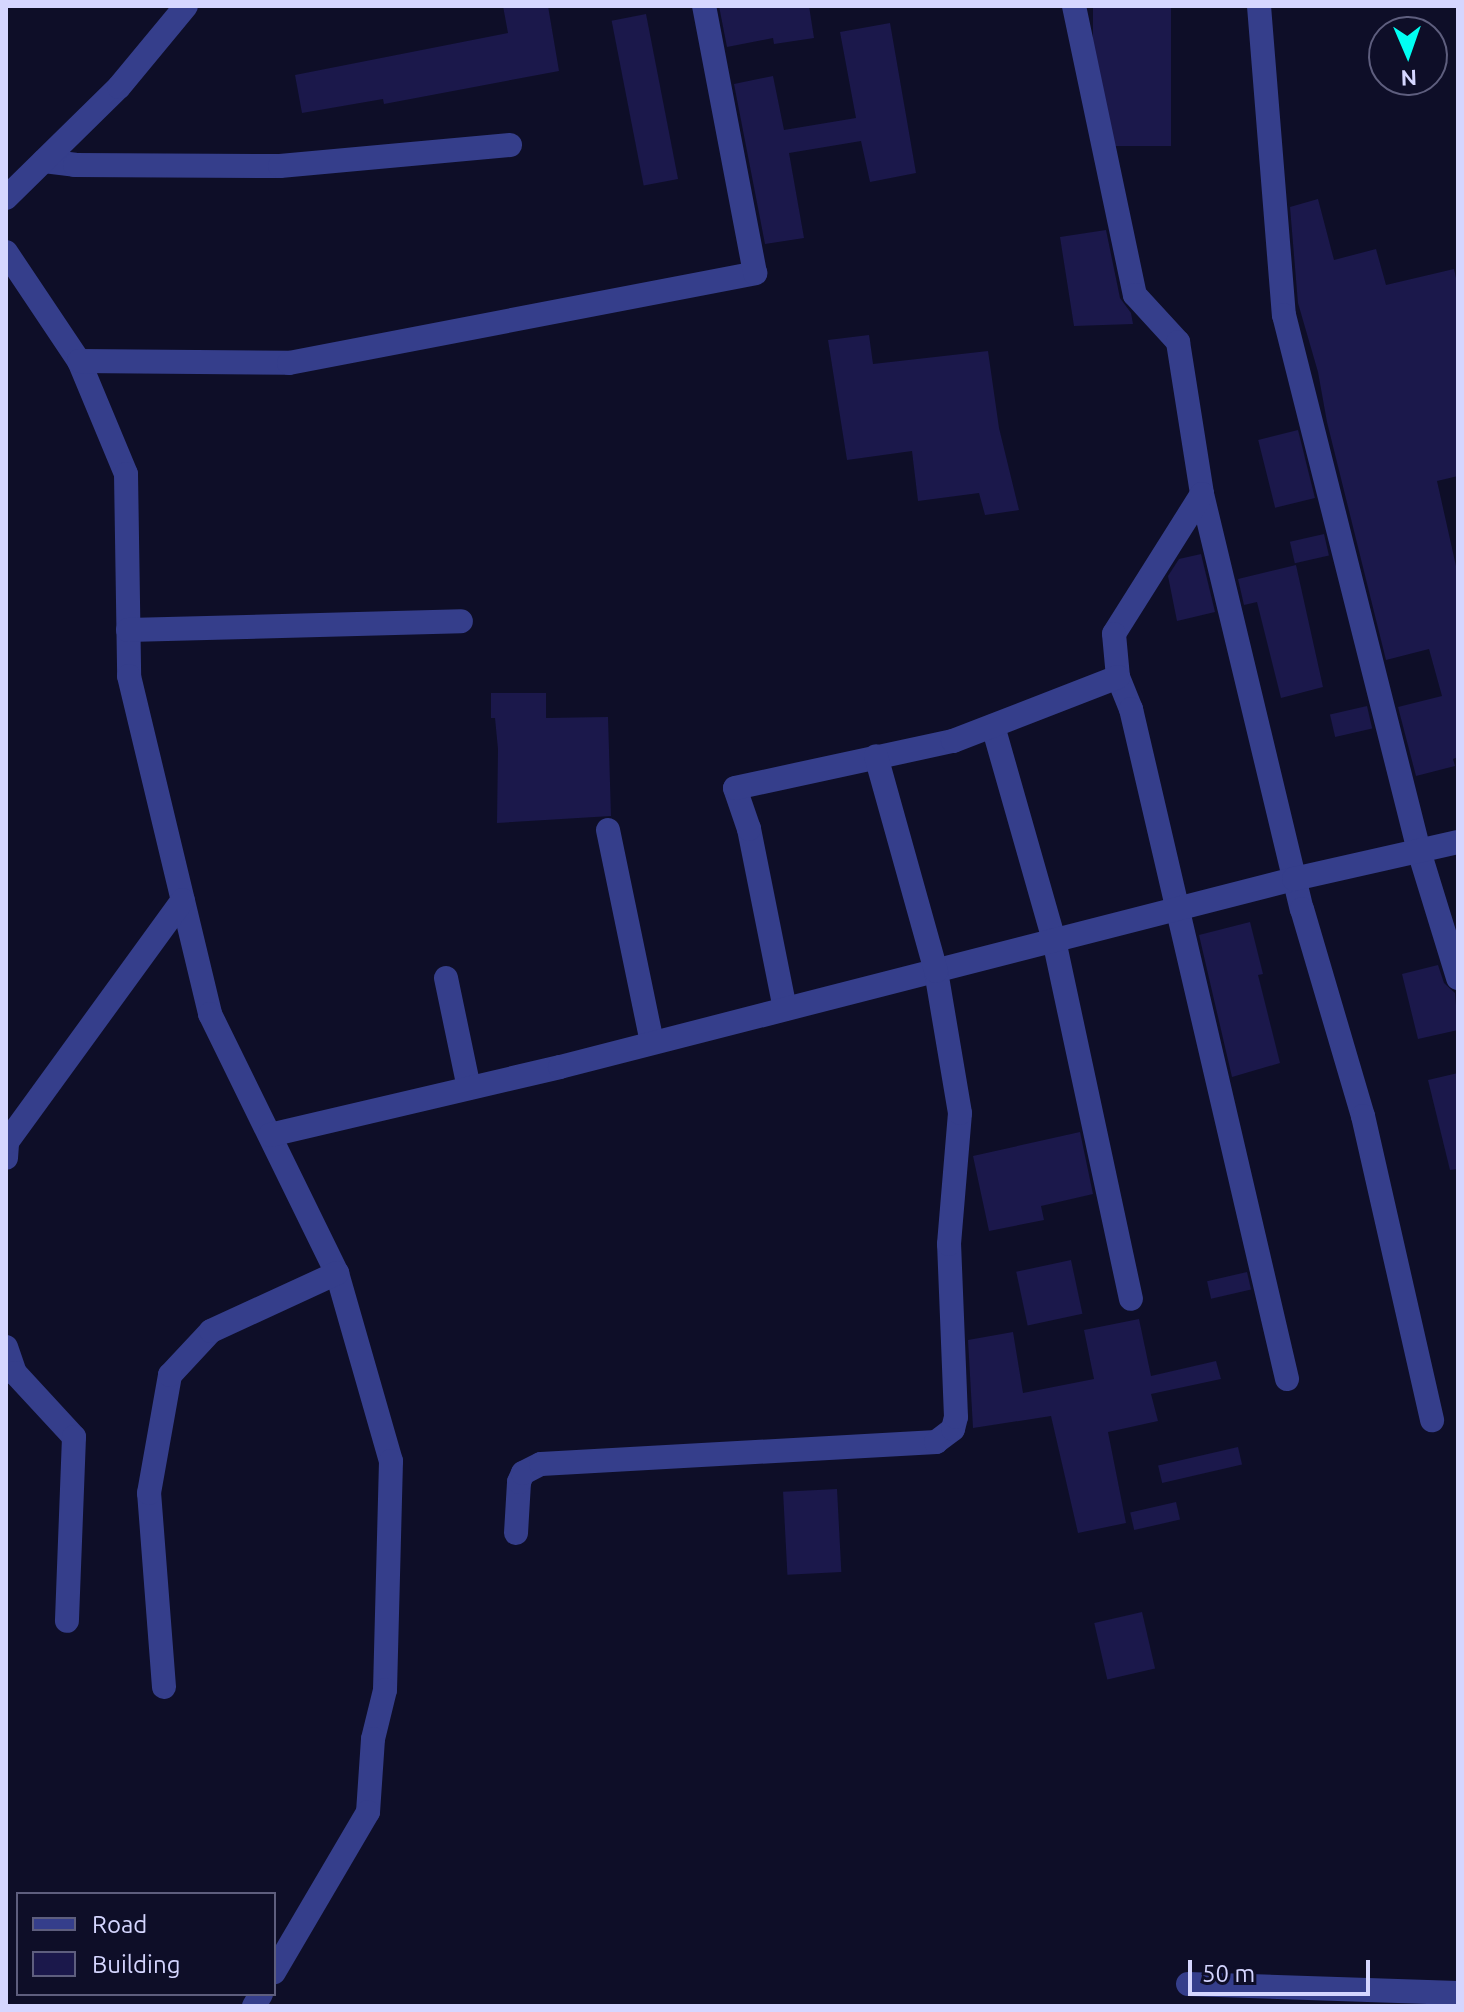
<!DOCTYPE html>
<html>
<head>
<meta charset="utf-8">
<style>
  body { margin:0 }
  #map { position:relative; width:1464px; height:2012px; overflow:hidden; background:#0e0e28; font-family:Ubuntu,sans-serif }
  div>[style] { position:absolute }
  [style*='--x'] { left:calc(var(--x)*1px); top:calc(var(--y)*1px); width:calc(var(--w)*1px); rotate:calc(var(--a)*1deg) }
  .building>* { inset:0; background:#1b184b; transform-origin:0 0 }
  .minor>* { height:24px; margin:-12px; padding:0 12px; transform-origin:12px; border-radius:12px; background:#353e8b }
  span { translate:-50% -50%; white-space:nowrap; text-align:center; line-height:1.15; -webkit-text-stroke:6px #0e0e28; paint-order:stroke }
  .frame { position:absolute; inset:0; border:8px solid #d5d6ff; pointer-events:none }
  .legend { position:absolute; left:16px; top:1892px; width:260px; height:104px; box-sizing:border-box; background:#0e0e28; border:2px solid #5e5e7e; margin:0; padding:10px 14px; list-style:none; font-size:24px; color:#d5d6ff }
  .legend li { display:flex; align-items:center; gap:16px; height:40px }
  .legend b { width:40px; border:2px solid #5e5e7e }
  .north { position:absolute; left:1368px; top:16px; width:80px; height:80px; box-sizing:border-box; background:#0e0e28; border:2px solid #5e5e7e; border-radius:50%; rotate:178deg; font-size:22px; font-weight:700; line-height:32px; text-align:center; color:#d5d6ff }
  .north::after { content:''; display:block; margin:auto; width:28px; height:36px; background:#01fff3; clip-path:polygon(50% 0,100% 100%,50% 72%,0 100%) }
  .scale { position:absolute; left:1188px; top:1960px; width:182px; height:36px; box-sizing:border-box; border:4px solid #d5d6ff; border-top:0; padding-left:10px; font-size:24px; line-height:28px; white-space:nowrap; color:#d5d6ff; -webkit-text-stroke:6px #0e0e28; paint-order:stroke }
</style>
</head>
<body>
<div id="map">
  <div class="building">
    <div style="clip-path:polygon(503px 6px,548px 6px,559px 71px,384px 104px,383px 99px,302px 113px,295px 75px,508px 33px)"></div>
    <div style="clip-path:polygon(719px 6px,809px 6px,814px 38px,774px 44px,773px 38px,727px 47px)"></div>
    <div style="left:1093px;top:6px;width:78px;height:140px"></div>
    <div style="left:646px;top:14px;width:168px;height:35px;rotate:79deg"></div>
    <div style="clip-path:polygon(890px 23px,916px 173px,870px 182px,861px 141px,789px 153px,804px 238px,765px 244px,734px 84px,773px 76px,784px 130px,856px 118px,840px 32px)"></div>
    <div style="clip-path:polygon(1318px 199px,1334px 260px,1376px 249px,1386px 285px,1454px 269px,1458px 287px,1458px 476px,1437px 481px,1458px 575px,1458px 757px,1453px 759px,1455px 766px,1416px 776px,1398px 707px,1442px 696px,1429px 649px,1386px 660px,1327px 422px,1318px 372px,1298px 303px,1290px 207px)"></div>
    <div style="clip-path:polygon(1106px 230px,1120px 298px,1131px 313px,1133px 324px,1074px 326px,1060px 237px)"></div>
    <div style="clip-path:polygon(869px 335px,873px 364px,988px 351px,999px 428px,1019px 510px,985px 515px,979px 493px,918px 501px,912px 451px,847px 460px,828px 340px)"></div>
    <div style="left:1298px;top:430px;width:70px;height:41px;rotate:76deg"></div>
    <div style="left:1324px;top:534px;width:22px;height:35px;rotate:77deg"></div>
    <div style="clip-path:polygon(1201px 554px,1215px 612px,1177px 621px,1168px 576px,1179px 559px)"></div>
    <div style="clip-path:polygon(1296px 565px,1323px 687px,1281px 698px,1257px 602px,1244px 605px,1238px 579px)"></div>
    <div style="clip-path:polygon(491px 693px,546px 693px,546px 718px,608px 717px,611px 816px,497px 823px,498px 749px,495px 718px,491px 718px)"></div>
    <div style="left:1367px;top:706px;width:23px;height:38px;rotate:77deg"></div>
    <div style="clip-path:polygon(1250px 922px,1263px 974px,1258px 975px,1280px 1063px,1232px 1077px,1199px 935px)"></div>
    <div style="clip-path:polygon(1438px 965px,1444px 983px,1455px 993px,1458px 1030px,1418px 1039px,1402px 974px)"></div>
    <div style="clip-path:polygon(1458px 1073px,1458px 1169px,1450px 1170px,1428px 1080px)"></div>
    <div style="clip-path:polygon(1080px 1132px,1093px 1194px,1041px 1206px,1044px 1220px,989px 1231px,973px 1156px)"></div>
    <div style="left:1071px;top:1260px;width:55px;height:56px;rotate:78deg"></div>
    <div style="left:1247px;top:1272px;width:18px;height:41px;rotate:77deg"></div>
    <div style="clip-path:polygon(1139px 1319px,1151px 1376px,1216px 1361px,1221px 1379px,1151px 1394px,1158px 1421px,1108px 1432px,1126px 1523px,1078px 1533px,1051px 1416px,973px 1428px,968px 1340px,1013px 1332px,1023px 1393px,1094px 1379px,1084px 1330px)"></div>
    <div style="left:1238px;top:1447px;width:18px;height:82px;rotate:77deg"></div>
    <div style="left:837px;top:1489px;width:83px;height:54px;rotate:87deg"></div>
    <div style="left:1176px;top:1502px;width:18px;height:47px;rotate:77deg"></div>
    <div style="left:1142px;top:1612px;width:58px;height:49px;rotate:77deg"></div>
  </div>
  <div class="minor">
    <div style="--x:1074;--y:6;--w:295;--a:78.1"></div>
    <div style="--x:1135;--y:295;--w:64;--a:47.5"></div>
    <div style="--x:1178;--y:342;--w:154;--a:81"></div>
    <div style="--x:1202;--y:494;--w:427;--a:76.5"></div>
    <div style="--x:1302;--y:909;--w:216;--a:73.6"></div>
    <div style="--x:1363;--y:1116;--w:312;--a:77.2"></div>
    <div style="--x:1259;--y:6;--w:310;--a:85.4"></div>
    <div style="--x:1284;--y:315;--w:553;--a:75.86"></div>
    <div style="--x:1419;--y:851;--w:133;--a:72.9"></div>
    <div style="--x:44;--y:161;--w:31;--a:7"></div>
    <div style="--x:75;--y:165;--w:205;--a:0.3"></div>
    <div style="--x:280;--y:166;--w:231;--a:-5.2"></div>
    <div style="--x:6;--y:198;--w:158;--a:-44.5"></div>
    <div style="--x:119;--y:87;--w:105;--a:-50.4"></div>
    <div style="--x:6;--y:252;--w:131;--a:56.2"></div>
    <div style="--x:79;--y:361;--w:122;--a:67.4"></div>
    <div style="--x:126;--y:474;--w:202;--a:89.1"></div>
    <div style="--x:129;--y:676;--w:348;--a:76.5"></div>
    <div style="--x:210;--y:1014;--w:288;--a:63.9"></div>
    <div style="--x:337;--y:1273;--w:196;--a:74"></div>
    <div style="--x:391;--y:1461;--w:229;--a:91.5"></div>
    <div style="--x:385;--y:1690;--w:50;--a:103.8"></div>
    <div style="--x:373;--y:1739;--w:73;--a:93.9"></div>
    <div style="--x:368;--y:1812;--w:186;--a:120.4"></div>
    <div style="--x:79;--y:361;--w:210;--a:0.5"></div>
    <div style="--x:289;--y:363;--w:475;--a:-10.9"></div>
    <div style="--x:755;--y:273;--w:272;--a:-100.8"></div>
    <div style="--x:1202;--y:494;--w:165;--a:122.2"></div>
    <div style="--x:1114;--y:634;--w:43;--a:84.7"></div>
    <div style="--x:1118;--y:677;--w:35;--a:68"></div>
    <div style="--x:1131;--y:709;--w:688;--a:76.89"></div>
    <div style="--x:128;--y:630;--w:333;--a:-1.5"></div>
    <div style="--x:993;--y:726;--w:223;--a:74.1"></div>
    <div style="--x:1054;--y:940;--w:367;--a:77.9"></div>
    <div style="--x:608;--y:830;--w:217;--a:78.3"></div>
    <div style="--x:446;--y:978;--w:112;--a:78.2"></div>
    <div style="--x:785;--y:1009;--w:184;--a:-101.3"></div>
    <div style="--x:749;--y:829;--w:43;--a:-108.9"></div>
    <div style="--x:735;--y:788;--w:223;--a:-12.2"></div>
    <div style="--x:953;--y:741;--w:177;--a:-21.2"></div>
    <div style="--x:270;--y:1135;--w:298;--a:-13.2"></div>
    <div style="--x:560;--y:1067;--w:758;--a:-14.37"></div>
    <div style="--x:1294;--y:879;--w:168;--a:-12.7"></div>
    <div style="--x:6;--y:1158;--w:16;--a:-86"></div>
    <div style="--x:7;--y:1142;--w:299;--a:-54"></div>
    <div style="--x:6;--y:1347;--w:28;--a:71"></div>
    <div style="--x:15;--y:1373;--w:87;--a:47.3"></div>
    <div style="--x:74;--y:1437;--w:184;--a:92.2"></div>
    <div style="--x:516;--y:1533;--w:51;--a:-86.6"></div>
    <div style="--x:519;--y:1482;--w:10;--a:-66"></div>
    <div style="--x:523;--y:1473;--w:20;--a:-27"></div>
    <div style="--x:541;--y:1464;--w:396;--a:-3.2"></div>
    <div style="--x:936;--y:1442;--w:21;--a:-37"></div>
    <div style="--x:953;--y:1429;--w:12;--a:-76"></div>
    <div style="--x:956;--y:1417;--w:173;--a:-92.3"></div>
    <div style="--x:949;--y:1244;--w:131;--a:-85.2"></div>
    <div style="--x:960;--y:1113;--w:144;--a:-99.6"></div>
    <div style="--x:936;--y:971;--w:223;--a:-105.6"></div>
    <div style="--x:164;--y:1687;--w:195;--a:-94.4"></div>
    <div style="--x:149;--y:1493;--w:120;--a:-79.9"></div>
    <div style="--x:170;--y:1375;--w:60;--a:-47"></div>
    <div style="--x:211;--y:1331;--w:139;--a:-24.7"></div>
    <div style="--x:1188;--y:1984;--w:270;--a:1.9"></div>
    <div style="--x:254;--y:2006;--w:14;--a:-60"></div>
  </div>
  <div class="frame"></div>
  <ul class="legend">
  <li><b style="height:10px;background:#353e8b"></b>Road</li>
  <li><b style="height:22px;background:#1b184b"></b>Building</li>
  </ul>
  <div class="north">N</div>
  <div class="scale">50 m</div>
</div>
</body>
</html>
